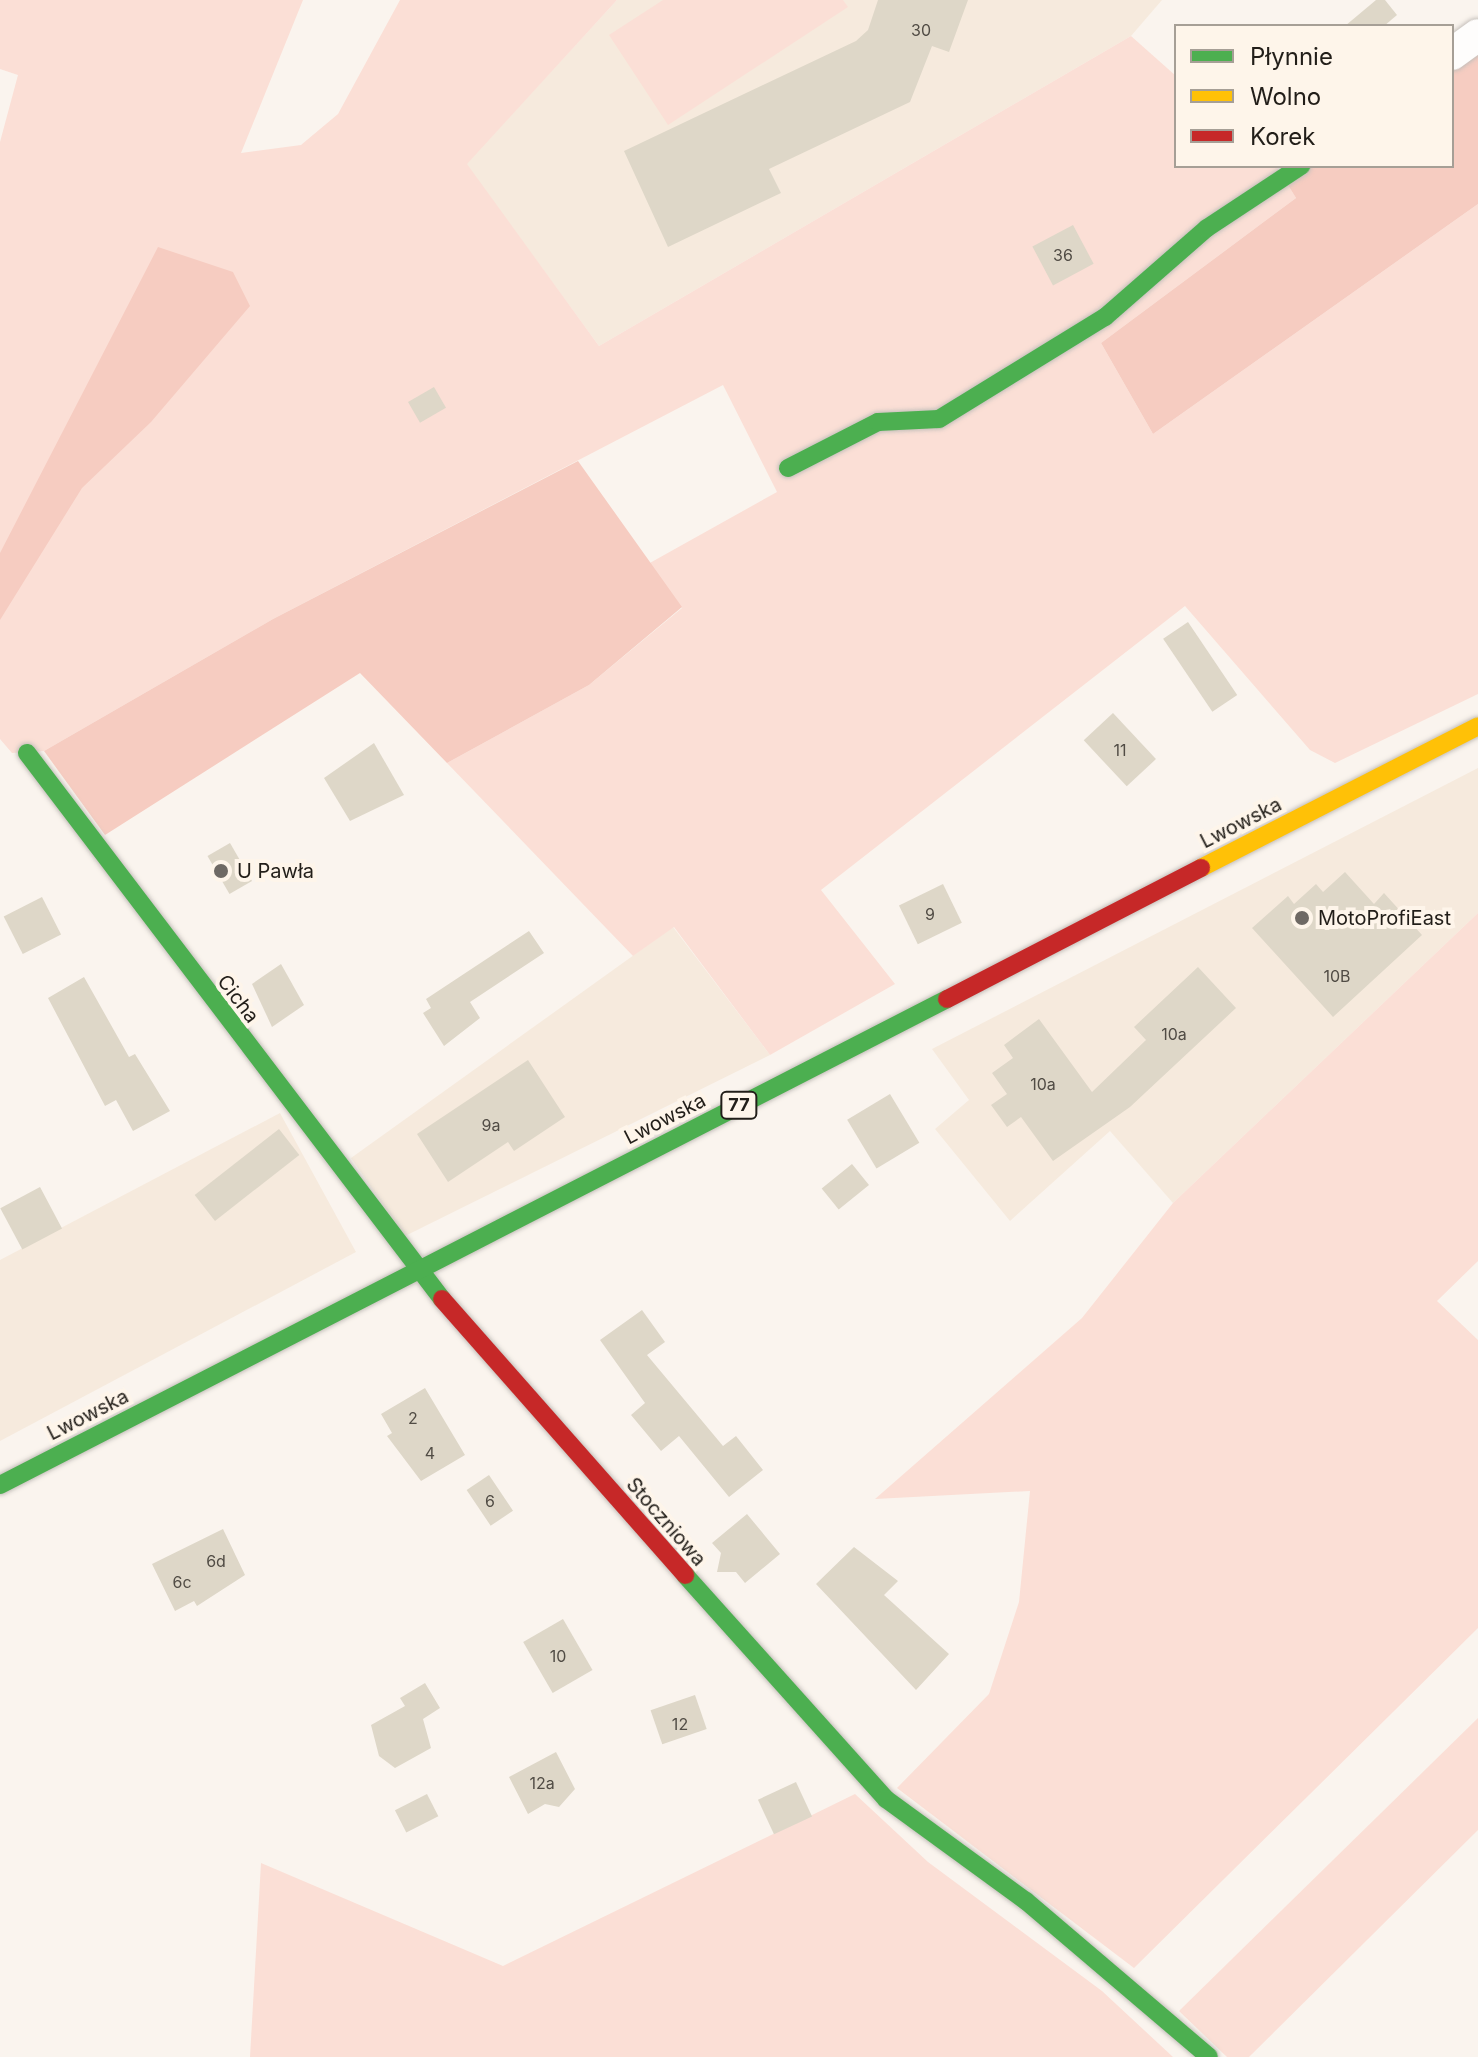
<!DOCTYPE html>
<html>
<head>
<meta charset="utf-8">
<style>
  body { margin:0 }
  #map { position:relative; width:1478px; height:2057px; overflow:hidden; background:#faf4ee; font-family:Inter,sans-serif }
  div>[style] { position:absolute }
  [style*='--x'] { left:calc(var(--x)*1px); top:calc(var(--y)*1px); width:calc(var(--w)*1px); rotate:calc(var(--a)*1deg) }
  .built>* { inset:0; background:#f6eadd }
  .green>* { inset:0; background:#fbdfd6 }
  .forest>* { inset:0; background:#f6ccc1 }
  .building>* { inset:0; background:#ded7c8; transform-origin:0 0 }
  .roads { filter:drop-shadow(0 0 2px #c5c0bb) drop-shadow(0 0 2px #c5c0bb) }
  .street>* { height:32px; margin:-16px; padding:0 16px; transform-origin:16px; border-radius:16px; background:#fefdfc }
  .fast>* { height:18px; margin:-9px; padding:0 9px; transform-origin:9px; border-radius:9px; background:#4caf50 }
  .slow>* { height:18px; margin:-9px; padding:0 9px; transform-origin:9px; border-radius:9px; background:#ffc107 }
  .jam>* { height:18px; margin:-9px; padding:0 9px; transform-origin:9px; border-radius:9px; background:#c62828 }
  .dots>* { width:22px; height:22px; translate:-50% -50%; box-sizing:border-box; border:4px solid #fef5ea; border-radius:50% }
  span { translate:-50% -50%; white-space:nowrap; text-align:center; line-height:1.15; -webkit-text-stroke:8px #fef5ea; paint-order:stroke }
  .number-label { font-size:16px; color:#514c45 }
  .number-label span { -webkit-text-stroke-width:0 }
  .shield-label span { padding:2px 6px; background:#fef5ea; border:2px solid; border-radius:6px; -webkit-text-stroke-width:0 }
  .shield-label { font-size:18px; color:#221e19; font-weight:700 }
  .street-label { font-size:20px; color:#221e19 }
  .poi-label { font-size:20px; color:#221e19 }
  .left { translate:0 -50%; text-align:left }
  .legend { position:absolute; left:1174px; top:24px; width:280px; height:144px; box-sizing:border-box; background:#fef5ea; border:2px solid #a69f96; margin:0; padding:10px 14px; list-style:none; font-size:24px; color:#221e19 }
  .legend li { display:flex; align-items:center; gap:16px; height:40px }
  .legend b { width:40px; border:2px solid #a69f96 }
</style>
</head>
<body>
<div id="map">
  <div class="built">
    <div style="clip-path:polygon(617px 0,1162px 0,1131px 36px,599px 346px,466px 164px)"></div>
    <div style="clip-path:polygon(1478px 768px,1478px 913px,1173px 1203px,1110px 1131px,1010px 1221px,935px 1129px,969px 1100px,932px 1049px)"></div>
    <div style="clip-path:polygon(673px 927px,770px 1055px,405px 1236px,351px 1158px)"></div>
    <div style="clip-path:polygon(280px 1113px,356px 1252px,0 1441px,0 1260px)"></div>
  </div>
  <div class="green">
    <div style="clip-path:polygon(0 0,303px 0,241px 153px,301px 145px,338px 114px,400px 0,617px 0,467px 164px,599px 346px,1131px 36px,1176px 76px,1176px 166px,1276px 166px,1296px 198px,1101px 343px,1153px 434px,1478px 204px,1478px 694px,1335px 763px,1310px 750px,1185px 606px,821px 890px,895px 984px,770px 1055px,674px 927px,633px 956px,447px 763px,589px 685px,682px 608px,648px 564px,777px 492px,723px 385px,273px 619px,44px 751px,12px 753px,0 739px,0 142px,18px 75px,0 69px)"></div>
    <div style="clip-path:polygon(663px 0,843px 0,848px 7px,668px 125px,609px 35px)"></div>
    <div style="clip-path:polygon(1478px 913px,1478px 1261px,1437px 1301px,1478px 1340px,1478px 1628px,1134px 1968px,897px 1788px,989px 1694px,1019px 1602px,1030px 1491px,875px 1499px,1082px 1318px,1173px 1203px)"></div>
    <div style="clip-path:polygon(1478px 1718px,1478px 1830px,1249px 2057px,1227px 2057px,1179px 2011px)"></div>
    <div style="clip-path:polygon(855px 1794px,928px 1862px,1102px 1991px,1173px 2057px,250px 2057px,261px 1863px,503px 1966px)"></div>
  </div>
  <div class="forest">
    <div style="clip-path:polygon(1478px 48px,1478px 204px,1153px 434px,1101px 343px,1296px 198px,1286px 182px,1312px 166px,1452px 166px,1452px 71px)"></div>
    <div style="clip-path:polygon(158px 247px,233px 272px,250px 306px,151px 422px,82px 488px,0 620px,0 553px)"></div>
    <div style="clip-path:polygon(578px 461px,682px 607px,589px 685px,447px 763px,360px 673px,105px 835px,44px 751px,273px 619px)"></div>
  </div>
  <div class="building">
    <div style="clip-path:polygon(878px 0,968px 0,949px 52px,932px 46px,910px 102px,769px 169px,781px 193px,668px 247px,624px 151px,856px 41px,868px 30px)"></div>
    <div style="clip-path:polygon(1376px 0,1385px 0,1397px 15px,1384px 26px,1345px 26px)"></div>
    <div style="left:1073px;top:225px;width:44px;height:46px;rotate:62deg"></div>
    <div style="left:434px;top:387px;width:24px;height:30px;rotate:60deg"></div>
    <div style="left:1188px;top:622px;width:88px;height:30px;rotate:56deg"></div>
    <div style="left:1113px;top:713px;width:63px;height:40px;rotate:47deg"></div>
    <div style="clip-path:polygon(374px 743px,404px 795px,350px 821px,324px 778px)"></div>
    <div style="left:230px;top:843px;width:44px;height:26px;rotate:60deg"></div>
    <div style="clip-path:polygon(1345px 872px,1374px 904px,1384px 893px,1422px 935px,1333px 1017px,1252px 928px,1288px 896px,1294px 904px,1316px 884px,1323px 892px)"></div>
    <div style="left:943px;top:884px;width:43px;height:49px;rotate:64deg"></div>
    <div style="left:42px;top:897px;width:42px;height:43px;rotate:63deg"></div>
    <div style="clip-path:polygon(529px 931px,544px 953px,470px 1002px,480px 1018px,444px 1046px,423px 1013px,431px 1008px,426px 999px)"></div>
    <div style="clip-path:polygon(281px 964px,304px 1005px,272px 1027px,252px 984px)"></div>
    <div style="clip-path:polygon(1198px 967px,1236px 1008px,1130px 1107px,1053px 1161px,1021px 1117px,1007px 1127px,991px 1105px,1007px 1094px,992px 1073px,1013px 1058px,1004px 1045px,1039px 1019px,1092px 1092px,1146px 1040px,1134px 1027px)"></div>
    <div style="clip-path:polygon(84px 977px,129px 1057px,135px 1054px,170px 1111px,133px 1131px,116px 1100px,105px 1106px,48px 998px)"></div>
    <div style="clip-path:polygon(528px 1060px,565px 1117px,514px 1151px,508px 1142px,448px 1182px,417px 1134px)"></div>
    <div style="left:890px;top:1094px;width:57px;height:50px;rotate:59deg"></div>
    <div style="left:279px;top:1129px;width:33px;height:107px;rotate:52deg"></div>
    <div style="left:852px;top:1164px;width:27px;height:39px;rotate:51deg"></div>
    <div style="left:40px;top:1187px;width:47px;height:45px;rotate:62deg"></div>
    <div style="clip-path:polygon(642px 1310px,665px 1342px,647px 1355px,723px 1446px,736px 1436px,763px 1470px,729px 1497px,679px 1436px,661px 1451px,631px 1415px,645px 1403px,600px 1340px)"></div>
    <div style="clip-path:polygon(425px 1388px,465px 1455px,421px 1481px,387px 1436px,392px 1433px,381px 1414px)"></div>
    <div style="left:489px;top:1475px;width:43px;height:27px;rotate:56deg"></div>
    <div style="clip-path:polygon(747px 1514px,780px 1554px,745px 1583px,736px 1572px,717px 1572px,721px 1553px,712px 1543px)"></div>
    <div style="clip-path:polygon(223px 1529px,245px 1575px,197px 1606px,194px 1601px,175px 1611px,152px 1564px)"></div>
    <div style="clip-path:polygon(854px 1547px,898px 1581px,884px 1595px,949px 1654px,916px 1690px,816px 1584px)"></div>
    <div style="left:563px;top:1619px;width:59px;height:46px;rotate:60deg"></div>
    <div style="clip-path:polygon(425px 1683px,440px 1708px,423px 1719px,431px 1748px,395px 1768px,379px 1756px,371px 1725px,405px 1706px,400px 1698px)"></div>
    <div style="left:695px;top:1695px;width:36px;height:47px;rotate:71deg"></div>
    <div style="clip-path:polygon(556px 1752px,575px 1789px,559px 1807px,545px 1804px,528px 1814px,509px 1777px)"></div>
    <div style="left:796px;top:1782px;width:38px;height:42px;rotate:65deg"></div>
    <div style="left:427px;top:1794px;width:25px;height:36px;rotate:63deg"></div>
  </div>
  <div class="roads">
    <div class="street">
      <div style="--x:1452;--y:54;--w:32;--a:-36"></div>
    </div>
    <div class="fast">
      <div style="--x:788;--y:468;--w:101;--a:-27.1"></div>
      <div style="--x:878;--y:422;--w:61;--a:-2.8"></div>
      <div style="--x:939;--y:419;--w:195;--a:-31.6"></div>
      <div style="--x:1105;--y:317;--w:135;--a:-41.1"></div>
      <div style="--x:1207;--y:228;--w:113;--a:-33.4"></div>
      <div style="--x:27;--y:753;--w:686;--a:52.76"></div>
      <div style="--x:0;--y:1485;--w:1064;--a:-27.17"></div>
      <div style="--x:685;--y:1575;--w:301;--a:48.1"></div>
      <div style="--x:886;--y:1799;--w:173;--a:36.1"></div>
      <div style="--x:1026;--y:1901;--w:240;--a:40.4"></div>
    </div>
    <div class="slow">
      <div style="--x:1201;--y:868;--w:311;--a:-27.1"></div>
    </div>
    <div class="jam">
      <div style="--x:947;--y:999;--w:286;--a:-27.3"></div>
      <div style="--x:442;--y:1299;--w:368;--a:48.6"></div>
    </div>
  </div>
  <div class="dots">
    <div style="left:221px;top:871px;background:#6e6964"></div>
    <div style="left:1302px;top:918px;background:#6e6964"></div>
  </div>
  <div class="number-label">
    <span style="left:921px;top:30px">30</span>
    <span style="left:1063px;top:255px">36</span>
    <span style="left:1120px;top:750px">11</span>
    <span style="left:930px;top:914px">9</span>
    <span style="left:1337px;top:976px">10B</span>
    <span style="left:1174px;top:1034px">10a</span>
    <span style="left:1043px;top:1084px">10a</span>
    <span style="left:491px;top:1125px">9a</span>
    <span style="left:413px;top:1418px">2</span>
    <span style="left:430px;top:1453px">4</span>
    <span style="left:490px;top:1501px">6</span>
    <span style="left:216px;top:1561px">6d</span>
    <span style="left:182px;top:1582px">6c</span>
    <span style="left:558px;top:1656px">10</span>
    <span style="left:680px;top:1724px">12</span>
    <span style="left:542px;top:1783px">12a</span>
  </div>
  <div class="shield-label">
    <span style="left:739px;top:1105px">77</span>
  </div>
  <div class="street-label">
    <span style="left:1241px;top:823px;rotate:-27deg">Lwowska</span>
    <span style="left:238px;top:999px;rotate:53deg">Cicha</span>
    <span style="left:665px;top:1119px;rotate:-27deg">Lwowska</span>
    <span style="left:88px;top:1415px;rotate:-27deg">Lwowska</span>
    <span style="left:666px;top:1522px;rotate:49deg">Stoczniowa</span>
  </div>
  <div class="poi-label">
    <span class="left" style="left:237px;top:871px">U Pawła</span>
    <span class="left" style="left:1318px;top:918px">MotoProfiEast</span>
  </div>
  <ul class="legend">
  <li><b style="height:10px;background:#4caf50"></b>Płynnie</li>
  <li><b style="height:10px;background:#ffc107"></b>Wolno</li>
  <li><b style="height:10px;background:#c62828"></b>Korek</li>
  </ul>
</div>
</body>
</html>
